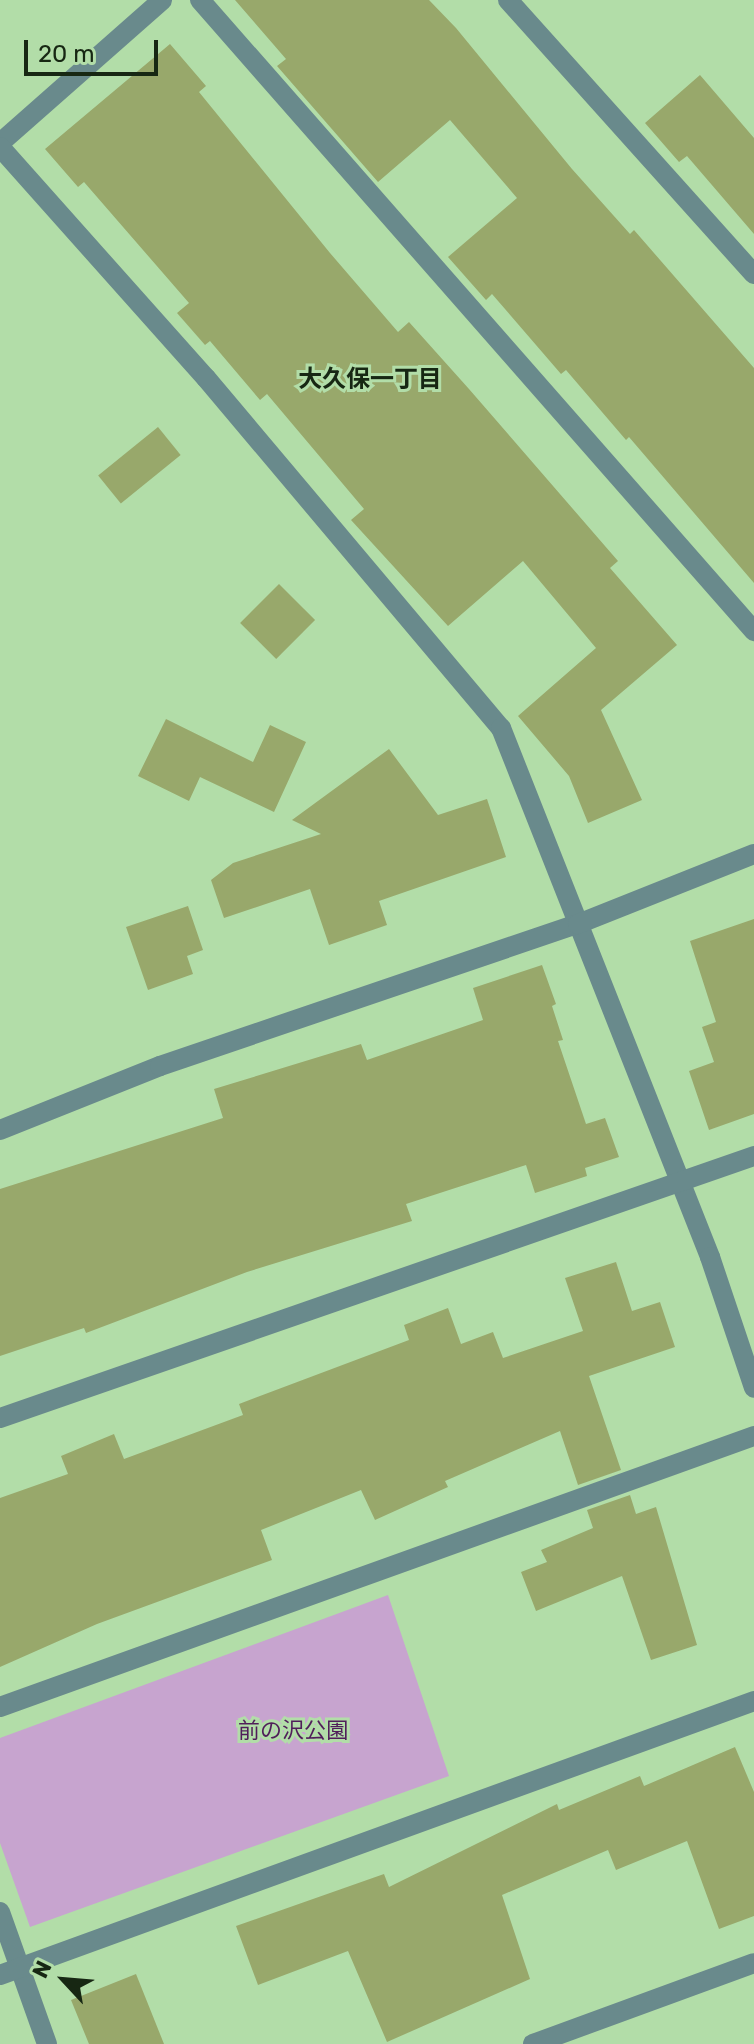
<!DOCTYPE html>
<html>
<head>
<meta charset="utf-8">
<style>
  body { margin:0 }
  #map { position:relative; width:754px; height:2044px; overflow:hidden; background:#b2dda8; font-family:Rubik,"Noto Sans JP",sans-serif }
  div>[style] { position:absolute }
  [style*='--x'] { left:calc(var(--x)*1px); top:calc(var(--y)*1px); width:calc(var(--w)*1px); rotate:calc(var(--a)*1deg) }
  .green>* { inset:0; background:#c7a4cf }
  .building>* { inset:0; background:#98a86b; transform-origin:0 0 }
  .minor>* { height:20px; margin:-10px; padding:0 10px; transform-origin:10px; border-radius:10px; background:#698a8c }
  span { translate:-50% -50%; white-space:nowrap; text-align:center; line-height:1.15; -webkit-text-stroke:6px #b2dda8; paint-order:stroke }
  .park-label { font-size:22px; color:#501e5a }
  .neighbourhood-label { font-size:24px; color:#172713; font-weight:700 }
  .north { position:absolute; left:24px; top:1940px; width:80px; height:80px; -webkit-text-stroke:6px #b2dda8; paint-order:stroke; rotate:296deg; font-size:22px; font-weight:700; line-height:32px; text-align:center; color:#172713 }
  .north::after { content:''; display:block; margin:auto; width:28px; height:36px; background:#172713; clip-path:polygon(50% 0,100% 100%,50% 72%,0 100%) }
  .scale { position:absolute; left:24px; top:40px; width:134px; height:36px; box-sizing:border-box; border:4px solid #172713; border-top:0; padding-left:10px; font-size:24px; line-height:28px; white-space:nowrap; color:#172713; -webkit-text-stroke:6px #b2dda8; paint-order:stroke }
</style>
</head>
<body>
<div id="map">
  <div class="green">
    <div style="clip-path:polygon(388px 1595px,449px 1776px,30px 1927px,0 1843px,0 1738px)"></div>
  </div>
  <div class="building">
    <div style="clip-path:polygon(235px 0,429px 0,456px 28px,572px 169px,630px 234px,634px 230px,754px 368px,754px 583px,629px 437px,626px 440px,566px 370px,561px 374px,492px 294px,486px 300px,448px 257px,517px 198px,450px 120px,378px 182px,277px 66px,286px 59px)"></div>
    <div style="clip-path:polygon(170px 44px,206px 86px,199px 92px,330px 253px,398px 332px,409px 322px,469px 389px,618px 561px,610px 568px,677px 645px,601px 710px,642px 800px,588px 823px,569px 776px,518px 716px,596px 648px,523px 561px,448px 626px,351px 520px,364px 509px,267px 394px,260px 400px,210px 341px,205px 345px,177px 313px,189px 303px,84px 182px,78px 187px,45px 149px)"></div>
    <div style="clip-path:polygon(700px 75px,754px 138px,754px 234px,687px 156px,679px 162px,645px 123px)"></div>
    <div style="left:158px;top:427px;width:36px;height:77px;rotate:51deg"></div>
    <div style="left:279px;top:584px;width:51px;height:55px;rotate:45deg"></div>
    <div style="clip-path:polygon(166px 719px,253px 762px,270px 725px,306px 742px,274px 812px,200px 777px,189px 801px,138px 776px)"></div>
    <div style="clip-path:polygon(389px 749px,438px 815px,487px 799px,506px 857px,379px 901px,387px 925px,329px 945px,310px 889px,224px 918px,211px 880px,233px 863px,321px 834px,292px 820px)"></div>
    <div style="clip-path:polygon(188px 906px,203px 950px,187px 956px,193px 974px,148px 990px,126px 927px)"></div>
    <div style="clip-path:polygon(754px 919px,754px 1114px,709px 1130px,689px 1071px,714px 1062px,702px 1027px,716px 1022px,690px 941px)"></div>
    <div style="clip-path:polygon(542px 965px,556px 1004px,552px 1006px,563px 1040px,558px 1041px,586px 1124px,605px 1118px,619px 1157px,585px 1168px,587px 1176px,535px 1193px,526px 1165px,406px 1204px,412px 1221px,247px 1272px,86px 1333px,84px 1328px,0 1356px,0 1189px,223px 1118px,214px 1089px,361px 1044px,367px 1060px,483px 1020px,473px 988px)"></div>
    <div style="clip-path:polygon(616px 1262px,632px 1311px,660px 1302px,675px 1347px,589px 1376px,621px 1470px,578px 1485px,560px 1431px,445px 1481px,448px 1487px,375px 1520px,361px 1490px,261px 1530px,272px 1560px,97px 1624px,0 1667px,0 1498px,68px 1474px,61px 1456px,114px 1434px,124px 1459px,243px 1415px,239px 1404px,409px 1340px,404px 1325px,448px 1308px,461px 1344px,493px 1332px,503px 1358px,583px 1331px,565px 1278px)"></div>
    <div style="clip-path:polygon(630px 1495px,636px 1514px,656px 1507px,697px 1645px,651px 1660px,622px 1576px,536px 1611px,521px 1572px,547px 1562px,541px 1550px,593px 1528px,587px 1510px)"></div>
    <div style="clip-path:polygon(735px 1747px,754px 1792px,754px 1916px,719px 1929px,687px 1841px,616px 1870px,608px 1850px,502px 1895px,530px 1979px,387px 2042px,348px 1951px,258px 1985px,236px 1926px,384px 1874px,389px 1887px,557px 1804px,559px 1810px,640px 1776px,644px 1786px)"></div>
    <div style="clip-path:polygon(136px 1974px,164px 2044px,89px 2044px,71px 2000px)"></div>
  </div>
  <div class="minor">
    <div style="--x:200;--y:0;--w:840;--a:48.72"></div>
    <div style="--x:508;--y:0;--w:368;--a:48.1"></div>
    <div style="--x:0;--y:143;--w:216;--a:-41.4"></div>
    <div style="--x:0;--y:147;--w:310;--a:48.3"></div>
    <div style="--x:206;--y:378;--w:458;--a:49.9"></div>
    <div style="--x:501;--y:728;--w:569;--a:68.44"></div>
    <div style="--x:710;--y:1257;--w:138;--a:71.4"></div>
    <div style="--x:0;--y:1130;--w:172;--a:-21.8"></div>
    <div style="--x:160;--y:1066;--w:441;--a:-18.8"></div>
    <div style="--x:578;--y:924;--w:189;--a:-21.7"></div>
    <div style="--x:0;--y:1418;--w:798;--a:-19.16"></div>
    <div style="--x:0;--y:1707;--w:801;--a:-19.77"></div>
    <div style="--x:0;--y:1912;--w:140;--a:70.4"></div>
    <div style="--x:0;--y:1975;--w:802;--a:-19.97"></div>
    <div style="--x:533;--y:2044;--w:235;--a:-20.1"></div>
  </div>
  <div class="park-label">
    <span style="left:293px;top:1731px">前の沢公園</span>
  </div>
  <div class="neighbourhood-label">
    <span style="left:370px;top:380px">大久保一丁目</span>
  </div>
  <div class="north">N</div>
  <div class="scale">20 m</div>
</div>
</body>
</html>
